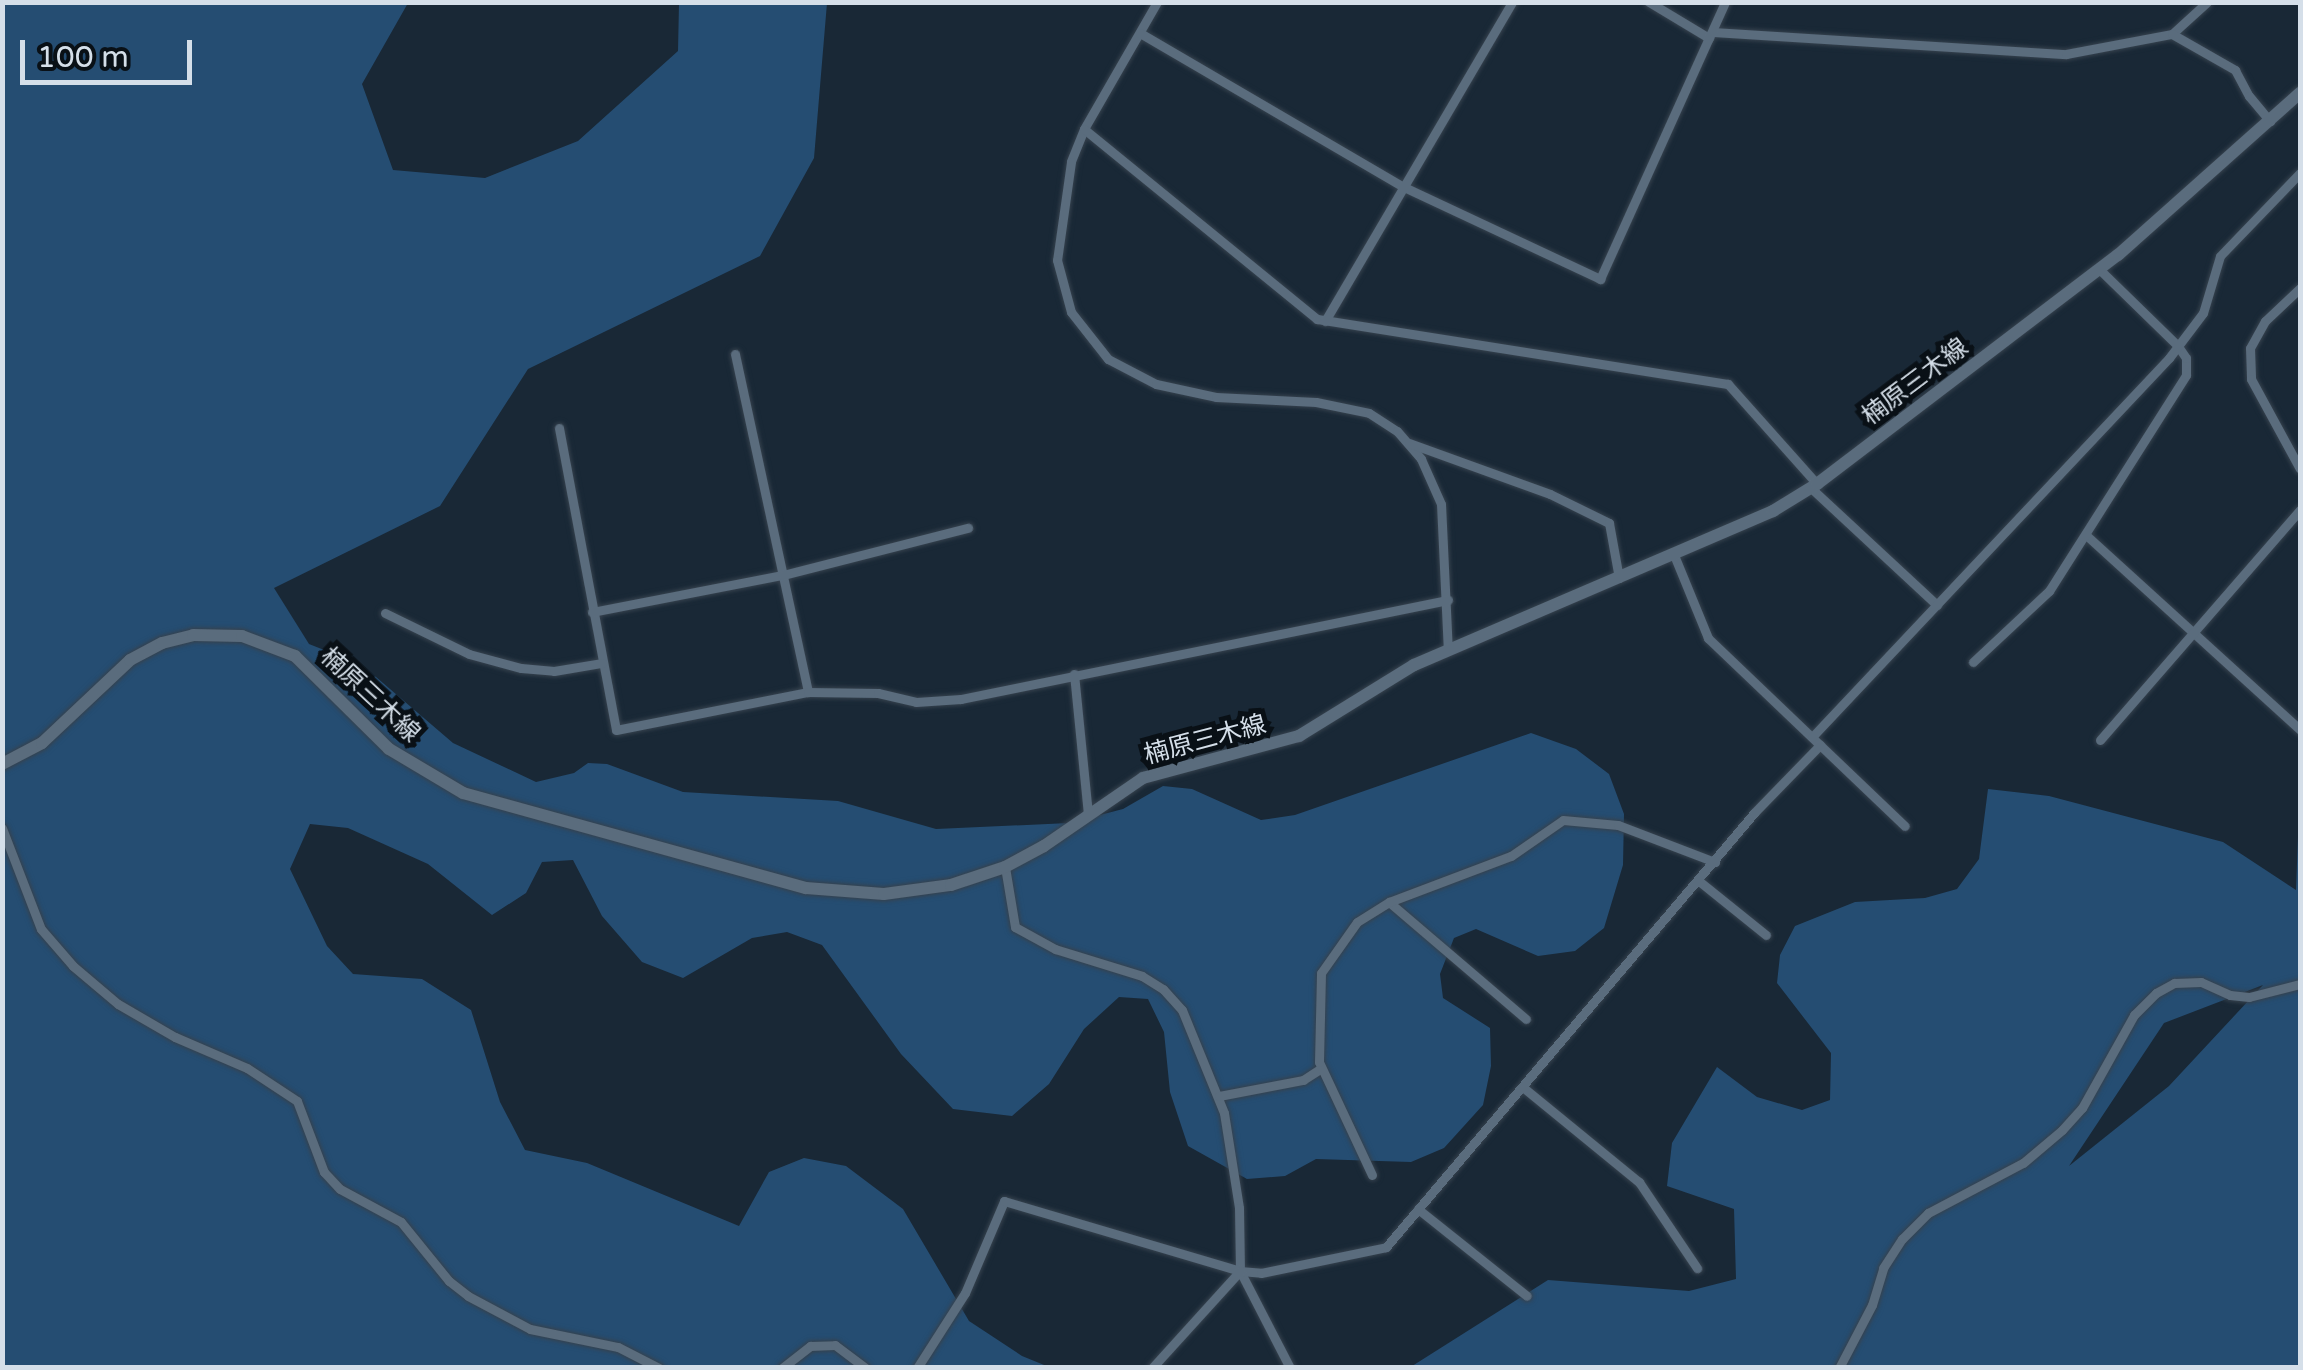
<!DOCTYPE html>
<html>
<head>
<meta charset="utf-8">
<style>
  body { margin:0 }
  #map { position:relative; width:2303px; height:1370px; overflow:hidden; background:#192836; font-family:"Varela Round","Noto Sans JP",sans-serif }
  div>[style] { position:absolute }
  [style*='--x'] { left:calc(var(--x)*1px); top:calc(var(--y)*1px); width:calc(var(--w)*1px); rotate:calc(var(--a)*1deg) }
  .green>* { inset:0; background:#254d72 }
  .roads { filter:drop-shadow(0 0 2px #36424e) drop-shadow(0 0 2px #36424e) }
  .minor>* { height:9px; margin:-4.5px; padding:0 4.5px; transform-origin:4.5px; border-radius:4.5px; background:#5a6c7d }
  .secondary>* { height:12px; margin:-6px; padding:0 6px; transform-origin:6px; border-radius:6px; background:#5a6c7d }
  span { translate:-50% -50%; white-space:nowrap; text-align:center; line-height:1.15; -webkit-text-stroke:10px #091016; paint-order:stroke }
  .street-label { font-size:25px; color:#d5dfe9 }
  .frame { position:absolute; inset:0; border:5px solid #d5dfe9; pointer-events:none }
  .scale { position:absolute; left:20px; top:40px; width:172px; height:45px; box-sizing:border-box; border:5px solid #d5dfe9; border-top:0; padding-left:12px; font-size:30px; line-height:35px; white-space:nowrap; color:#d5dfe9; -webkit-text-stroke:8px #091016; paint-order:stroke }
</style>
</head>
<body>
<div id="map">
  <div class="green">
    <div style="clip-path:polygon(3px 3px,408px 3px,362px 84px,393px 170px,485px 178px,578px 141px,678px 51px,679px 3px,827px 3px,814px 158px,760px 256px,528px 369px,440px 506px,274px 588px,309px 644px,362px 665px,453px 743px,536px 782px,574px 773px,588px 763px,607px 764px,683px 792px,838px 801px,936px 829px,1069px 823px,1123px 809px,1163px 786px,1192px 789px,1261px 820px,1295px 815px,1531px 733px,1576px 749px,1609px 774px,1624px 814px,1623px 865px,1604px 928px,1575px 951px,1538px 956px,1476px 929px,1454px 938px,1440px 974px,1443px 998px,1490px 1028px,1491px 1066px,1483px 1105px,1444px 1148px,1411px 1162px,1316px 1159px,1285px 1176px,1247px 1179px,1188px 1146px,1170px 1092px,1164px 1032px,1148px 999px,1119px 997px,1084px 1029px,1049px 1084px,1012px 1116px,953px 1109px,901px 1054px,822px 945px,787px 932px,752px 938px,683px 978px,642px 962px,602px 916px,573px 860px,542px 862px,526px 893px,492px 915px,428px 864px,348px 828px,310px 824px,290px 869px,327px 946px,353px 974px,422px 979px,471px 1010px,500px 1102px,525px 1150px,587px 1163px,739px 1226px,769px 1172px,804px 1158px,846px 1166px,903px 1209px,969px 1321px,1022px 1356px,1049px 1367px,3px 1368px)"></div>
    <div style="clip-path:polygon(evenodd,2300px 783px,2300px 1367px,1409px 1368px,1548px 1280px,1689px 1291px,1736px 1279px,1734px 1209px,1667px 1186px,1672px 1143px,1717px 1067px,1757px 1097px,1802px 1110px,1830px 1100px,1831px 1053px,1777px 983px,1780px 955px,1795px 926px,1855px 902px,1925px 898px,1957px 889px,1979px 859px,1988px 789px,2049px 796px,2223px 842px,2296px 890px,2300px 783px,2263px 985px,2169px 1086px,2069px 1166px,2164px 1023px,2263px 985px)"></div>
  </div>
  <div class="roads">
    <div class="minor">
      <div style="--x:1157;--y:2;--w:146;--a:119.9"></div>
      <div style="--x:1084;--y:129;--w:35;--a:112"></div>
      <div style="--x:1071;--y:162;--w:99;--a:98.1"></div>
      <div style="--x:1057;--y:260;--w:54;--a:74.9"></div>
      <div style="--x:1071;--y:312;--w:60;--a:51.8"></div>
      <div style="--x:1108;--y:359;--w:54;--a:27.5"></div>
      <div style="--x:1156;--y:384;--w:61;--a:12.2"></div>
      <div style="--x:1216;--y:397;--w:100;--a:2.9"></div>
      <div style="--x:1316;--y:402;--w:54;--a:11.7"></div>
      <div style="--x:1369;--y:413;--w:33;--a:33"></div>
      <div style="--x:1397;--y:431;--w:37;--a:49"></div>
      <div style="--x:1421;--y:459;--w:49;--a:66"></div>
      <div style="--x:1441;--y:504;--w:146;--a:87.3"></div>
      <div style="--x:1649;--y:2;--w:70;--a:31"></div>
      <div style="--x:1713;--y:32;--w:354;--a:3.6"></div>
      <div style="--x:2066;--y:54;--w:108;--a:-10.7"></div>
      <div style="--x:2172;--y:34;--w:47;--a:-42.4"></div>
      <div style="--x:1140;--y:33;--w:306;--a:30.3"></div>
      <div style="--x:1404;--y:187;--w:217;--a:25.1"></div>
      <div style="--x:1600;--y:279;--w:304;--a:-65.7"></div>
      <div style="--x:2172;--y:34;--w:73;--a:29.7"></div>
      <div style="--x:2235;--y:70;--w:30;--a:62"></div>
      <div style="--x:2249;--y:96;--w:33;--a:50"></div>
      <div style="--x:1084;--y:129;--w:301;--a:39.2"></div>
      <div style="--x:1317;--y:319;--w:416;--a:9"></div>
      <div style="--x:1728;--y:384;--w:134;--a:48.3"></div>
      <div style="--x:2300;--y:288;--w:48;--a:136.7"></div>
      <div style="--x:2265;--y:321;--w:31;--a:119"></div>
      <div style="--x:2250;--y:348;--w:31;--a:88"></div>
      <div style="--x:2251;--y:379;--w:102;--a:61.4"></div>
      <div style="--x:1325;--y:321;--w:370;--a:-59.6"></div>
      <div style="--x:735;--y:354;--w:346;--a:77.8"></div>
      <div style="--x:559;--y:428;--w:307;--a:79.3"></div>
      <div style="--x:616;--y:730;--w:196;--a:-11.2"></div>
      <div style="--x:808;--y:692;--w:70;--a:0.8"></div>
      <div style="--x:878;--y:693;--w:39;--a:13"></div>
      <div style="--x:916;--y:702;--w:45;--a:-3.8"></div>
      <div style="--x:961;--y:699;--w:497;--a:-11.5"></div>
      <div style="--x:1409;--y:443;--w:150;--a:19.9"></div>
      <div style="--x:1550;--y:494;--w:66;--a:26.2"></div>
      <div style="--x:1609;--y:523;--w:56;--a:79.7"></div>
      <div style="--x:1811;--y:488;--w:172;--a:42.9"></div>
      <div style="--x:2086;--y:535;--w:290;--a:42.3"></div>
      <div style="--x:1674;--y:555;--w:90;--a:67.7"></div>
      <div style="--x:1708;--y:638;--w:272;--a:43.7"></div>
      <div style="--x:592;--y:612;--w:195;--a:-11"></div>
      <div style="--x:783;--y:575;--w:191;--a:-14.3"></div>
      <div style="--x:385;--y:613;--w:93;--a:26"></div>
      <div style="--x:469;--y:654;--w:54;--a:15.1"></div>
      <div style="--x:521;--y:668;--w:33;--a:5"></div>
      <div style="--x:554;--y:671;--w:49;--a:-9.5"></div>
      <div style="--x:1973;--y:662;--w:104;--a:-43.1"></div>
      <div style="--x:2049;--y:591;--w:256;--a:-57.6"></div>
      <div style="--x:2186;--y:375;--w:17;--a:-90"></div>
      <div style="--x:2186;--y:358;--w:14;--a:-124"></div>
      <div style="--x:2178;--y:346;--w:110;--a:-135.7"></div>
      <div style="--x:1074;--y:674;--w:141;--a:84.3"></div>
      <div style="--x:1812;--y:737;--w:521;--a:-46.71"></div>
      <div style="--x:2169;--y:358;--w:56;--a:-52.9"></div>
      <div style="--x:2203;--y:313;--w:59;--a:-73.4"></div>
      <div style="--x:2220;--y:256;--w:115;--a:-46.1"></div>
      <div style="--x:2100;--y:740;--w:305;--a:-49"></div>
      <div style="--x:2;--y:828;--w:108;--a:68.9"></div>
      <div style="--x:41;--y:929;--w:49;--a:49.1"></div>
      <div style="--x:73;--y:966;--w:59;--a:40.2"></div>
      <div style="--x:118;--y:1004;--w:66;--a:30.1"></div>
      <div style="--x:175;--y:1037;--w:78;--a:23.3"></div>
      <div style="--x:247;--y:1068;--w:60;--a:33.4"></div>
      <div style="--x:297;--y:1101;--w:76;--a:69.2"></div>
      <div style="--x:324;--y:1172;--w:23;--a:47"></div>
      <div style="--x:340;--y:1189;--w:69;--a:28.4"></div>
      <div style="--x:401;--y:1222;--w:76;--a:50.9"></div>
      <div style="--x:449;--y:1281;--w:24;--a:38"></div>
      <div style="--x:468;--y:1296;--w:70;--a:28"></div>
      <div style="--x:530;--y:1329;--w:90;--a:11.6"></div>
      <div style="--x:618;--y:1347;--w:46;--a:27.1"></div>
      <div style="--x:1005;--y:867;--w:61;--a:80.5"></div>
      <div style="--x:1015;--y:927;--w:46;--a:28.8"></div>
      <div style="--x:1055;--y:949;--w:91;--a:17.2"></div>
      <div style="--x:1142;--y:976;--w:25;--a:32"></div>
      <div style="--x:1163;--y:989;--w:28;--a:48"></div>
      <div style="--x:1182;--y:1010;--w:111;--a:67.8"></div>
      <div style="--x:1224;--y:1113;--w:96;--a:81"></div>
      <div style="--x:1239;--y:1208;--w:63;--a:89.1"></div>
      <div style="--x:1240;--y:1271;--w:109;--a:62.7"></div>
      <div style="--x:1699;--y:881;--w:86;--a:38.9"></div>
      <div style="--x:1389;--y:902;--w:180;--a:40.5"></div>
      <div style="--x:1524;--y:1088;--w:149;--a:39.3"></div>
      <div style="--x:1639;--y:1182;--w:104;--a:56"></div>
      <div style="--x:1219;--y:1096;--w:86;--a:-10.8"></div>
      <div style="--x:1303;--y:1080;--w:20;--a:-33"></div>
      <div style="--x:1372;--y:1175;--w:125;--a:-115.1"></div>
      <div style="--x:1319;--y:1062;--w:89;--a:-88.7"></div>
      <div style="--x:1321;--y:973;--w:62;--a:-54.8"></div>
      <div style="--x:1357;--y:922;--w:38;--a:-32"></div>
      <div style="--x:1389;--y:902;--w:130;--a:-20.7"></div>
      <div style="--x:1511;--y:856;--w:63;--a:-34.7"></div>
      <div style="--x:1563;--y:820;--w:55;--a:5.2"></div>
      <div style="--x:1618;--y:825;--w:104;--a:20.9"></div>
      <div style="--x:1418;--y:1209;--w:139;--a:38.6"></div>
      <div style="--x:782;--y:1368;--w:36;--a:-38"></div>
      <div style="--x:810;--y:1346;--w:25;--a:-2"></div>
      <div style="--x:835;--y:1345;--w:38;--a:37"></div>
      <div style="--x:917;--y:1368;--w:89;--a:-57.4"></div>
      <div style="--x:965;--y:1293;--w:100;--a:-67"></div>
      <div style="--x:1004;--y:1201;--w:246;--a:16.5"></div>
      <div style="--x:1240;--y:1271;--w:21;--a:5"></div>
      <div style="--x:1261;--y:1273;--w:128;--a:-11.7"></div>
      <div style="--x:1386;--y:1247;--w:569;--a:-49.7"></div>
      <div style="--x:1754;--y:813;--w:95;--a:-45.9"></div>
      <div style="--x:1152;--y:1368;--w:131;--a:-47.8"></div>
      <div style="--x:1839;--y:1368;--w:71;--a:-62.4"></div>
      <div style="--x:1872;--y:1305;--w:39;--a:-73"></div>
      <div style="--x:1883;--y:1268;--w:35;--a:-57"></div>
      <div style="--x:1902;--y:1239;--w:37;--a:-45"></div>
      <div style="--x:1928;--y:1213;--w:107;--a:-27.8"></div>
      <div style="--x:2023;--y:1163;--w:51;--a:-40.2"></div>
      <div style="--x:2062;--y:1130;--w:30;--a:-48"></div>
      <div style="--x:2082;--y:1108;--w:107;--a:-60.8"></div>
      <div style="--x:2134;--y:1015;--w:31;--a:-45"></div>
      <div style="--x:2156;--y:993;--w:21;--a:-29"></div>
      <div style="--x:2174;--y:983;--w:27;--a:-2"></div>
      <div style="--x:2201;--y:982;--w:32;--a:24"></div>
      <div style="--x:2230;--y:995;--w:19;--a:6"></div>
      <div style="--x:2249;--y:997;--w:53;--a:-14.3"></div>
    </div>
    <div class="secondary">
      <div style="--x:2;--y:764;--w:45;--a:-27.7"></div>
      <div style="--x:42;--y:743;--w:121;--a:-43.3"></div>
      <div style="--x:130;--y:660;--w:36;--a:-28"></div>
      <div style="--x:162;--y:643;--w:32;--a:-14"></div>
      <div style="--x:193;--y:635;--w:49;--a:1.2"></div>
      <div style="--x:242;--y:636;--w:57;--a:20.7"></div>
      <div style="--x:295;--y:656;--w:132;--a:44.7"></div>
      <div style="--x:389;--y:749;--w:86;--a:30.7"></div>
      <div style="--x:463;--y:793;--w:356;--a:15.5"></div>
      <div style="--x:806;--y:888;--w:78;--a:4.4"></div>
      <div style="--x:884;--y:894;--w:68;--a:-7.7"></div>
      <div style="--x:951;--y:885;--w:57;--a:-18.4"></div>
      <div style="--x:1005;--y:867;--w:44;--a:-28.3"></div>
      <div style="--x:1044;--y:846;--w:120;--a:-34.5"></div>
      <div style="--x:1143;--y:778;--w:162;--a:-15.1"></div>
      <div style="--x:1299;--y:736;--w:135;--a:-31.7"></div>
      <div style="--x:1414;--y:665;--w:391;--a:-23.2"></div>
      <div style="--x:1773;--y:511;--w:52;--a:-31.5"></div>
      <div style="--x:1817;--y:484;--w:378;--a:-37.3"></div>
      <div style="--x:2118;--y:255;--w:244;--a:-41.7"></div>
    </div>
  </div>
  <div class="street-label">
    <span style="left:1915px;top:382px;rotate:-37deg">楠原三木線</span>
    <span style="left:370px;top:695px;rotate:43deg">楠原三木線</span>
    <span style="left:1205px;top:740px;rotate:-15deg">楠原三木線</span>
  </div>
  <div class="frame"></div>
  <div class="scale">100 m</div>
</div>
</body>
</html>
